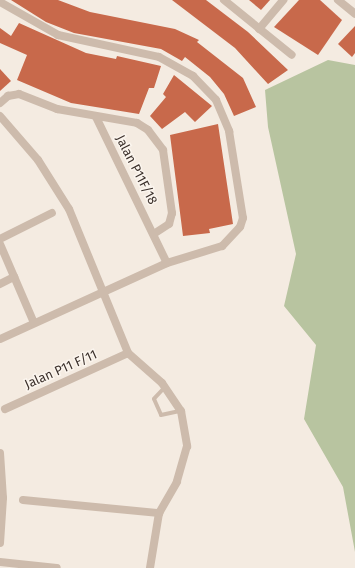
<!DOCTYPE html>
<html>
<head>
<meta charset="utf-8">
<style>
  body { margin:0 }
  #map { position:relative; width:355px; height:568px; overflow:hidden; background:#f4ebe1; font-family:"Fira Sans",sans-serif }
  div>[style] { position:absolute }
  [style*='--x'] { left:calc(var(--x)*1px); top:calc(var(--y)*1px); width:calc(var(--w)*1px); rotate:calc(var(--a)*1deg) }
  .green>* { inset:0; background:#b8c4a0 }
  .building>* { inset:0; background:#c8694b }
  .service>* { height:4px; margin:-2px; padding:0 2px; transform-origin:2px; border-radius:2px; background:#cdbbac }
  .minor>* { height:8px; margin:-4px; padding:0 4px; transform-origin:4px; border-radius:4px; background:#cdbbac }
  span { translate:-50% -50%; white-space:nowrap; text-align:center; line-height:1.15; -webkit-text-stroke:3px #fbf5ee; paint-order:stroke }
  .street-label { font-size:13px; color:#3b302b }
</style>
</head>
<body>
<div id="map">
  <div class="green">
    <div style="clip-path:polygon(328px 60px,355px 65px,355px 552px,343px 487px,304px 419px,316px 345px,284px 306px,296px 254px,268px 127px,265px 90px)"></div>
  </div>
  <div class="building">
    <div style="clip-path:polygon(11px 0,58px 0,90px 12px,175px 29px,199px 40px,197px 42px,243px 78px,256px 107px,234px 116px,224px 94px,210px 77px,185px 57px,182px 61px,161px 49px,74px 33px,46px 22px)"></div>
    <div style="clip-path:polygon(172px 0,206px 0,248px 32px,288px 70px,268px 84px,235px 48px)"></div>
    <div style="clip-path:polygon(249px 0,270px 0,261px 10px)"></div>
    <div style="clip-path:polygon(299px 0,320px 0,342px 20px,318px 55px,274px 27px)"></div>
    <div style="clip-path:polygon(19px 23px,86px 53px,116px 59px,117px 56px,161px 66px,154px 88px,149px 88px,139px 114px,71px 103px,17px 80px,27px 55px,0 43px,0 28px,11px 36px)"></div>
    <div style="clip-path:polygon(355px 26px,355px 53px,352px 57px,338px 44px)"></div>
    <div style="clip-path:polygon(0 69px,11px 81px,0 91px)"></div>
    <div style="clip-path:polygon(174px 75px,212px 106px,195px 122px,185px 112px,162px 129px,150px 116px,166px 97px,163px 94px)"></div>
    <div style="clip-path:polygon(218px 124px,233px 224px,209px 229px,210px 233px,183px 236px,170px 135px)"></div>
  </div>
  <div class="service">
    <div style="--x:165;--y:387;--w:16;--a:133"></div>
    <div style="--x:154;--y:399;--w:17;--a:66"></div>
    <div style="--x:161;--y:415;--w:19;--a:-12"></div>
  </div>
  <div class="minor">
    <div style="--x:224;--y:0;--w:87;--a:39"></div>
    <div style="--x:338;--y:0;--w:22;--a:39"></div>
    <div style="--x:0;--y:2;--w:67;--a:29.6"></div>
    <div style="--x:58;--y:35;--w:103;--a:12.3"></div>
    <div style="--x:159;--y:57;--w:39;--a:29"></div>
    <div style="--x:193;--y:76;--w:33;--a:46"></div>
    <div style="--x:216;--y:100;--w:34;--a:67"></div>
    <div style="--x:229;--y:131;--w:88;--a:80.9"></div>
    <div style="--x:243;--y:218;--w:9;--a:108"></div>
    <div style="--x:240;--y:227;--w:26;--a:133"></div>
    <div style="--x:222;--y:246;--w:58;--a:162.8"></div>
    <div style="--x:167;--y:263;--w:183;--a:155.5"></div>
    <div style="--x:259;--y:29;--w:38;--a:-50"></div>
    <div style="--x:0;--y:103;--w:11;--a:-41"></div>
    <div style="--x:8;--y:96;--w:11;--a:-10"></div>
    <div style="--x:19;--y:94;--w:41;--a:21.5"></div>
    <div style="--x:57;--y:109;--w:81;--a:9.9"></div>
    <div style="--x:137;--y:123;--w:13;--a:32"></div>
    <div style="--x:148;--y:130;--w:25;--a:53"></div>
    <div style="--x:163;--y:150;--w:64;--a:81.9"></div>
    <div style="--x:172;--y:213;--w:11;--a:105"></div>
    <div style="--x:169;--y:224;--w:17;--a:147"></div>
    <div style="--x:0;--y:116;--w:58;--a:49.2"></div>
    <div style="--x:38;--y:160;--w:58;--a:57.7"></div>
    <div style="--x:69;--y:209;--w:156;--a:67.7"></div>
    <div style="--x:128;--y:353;--w:45;--a:41.4"></div>
    <div style="--x:162;--y:383;--w:34;--a:56"></div>
    <div style="--x:181;--y:411;--w:36;--a:80"></div>
    <div style="--x:187;--y:446;--w:37;--a:106"></div>
    <div style="--x:177;--y:482;--w:36;--a:120"></div>
    <div style="--x:159;--y:513;--w:56;--a:99.3"></div>
    <div style="--x:96;--y:117;--w:162;--a:64.1"></div>
    <div style="--x:0;--y:239;--w:58;--a:-26.6"></div>
    <div style="--x:0;--y:244;--w:86;--a:66.7"></div>
    <div style="--x:0;--y:284;--w:16;--a:-27"></div>
    <div style="--x:5;--y:409;--w:135;--a:-24.5"></div>
    <div style="--x:0;--y:453;--w:45;--a:86.2"></div>
    <div style="--x:3;--y:498;--w:45;--a:93.8"></div>
    <div style="--x:23;--y:500;--w:137;--a:5.5"></div>
    <div style="--x:0;--y:562;--w:57;--a:6"></div>
  </div>
  <div class="street-label">
    <span style="left:136px;top:170px;rotate:63deg">Jalan P11F/18</span>
    <span style="left:61px;top:370px;rotate:-24deg">Jalan P11 F/11</span>
  </div>
</div>
</body>
</html>
